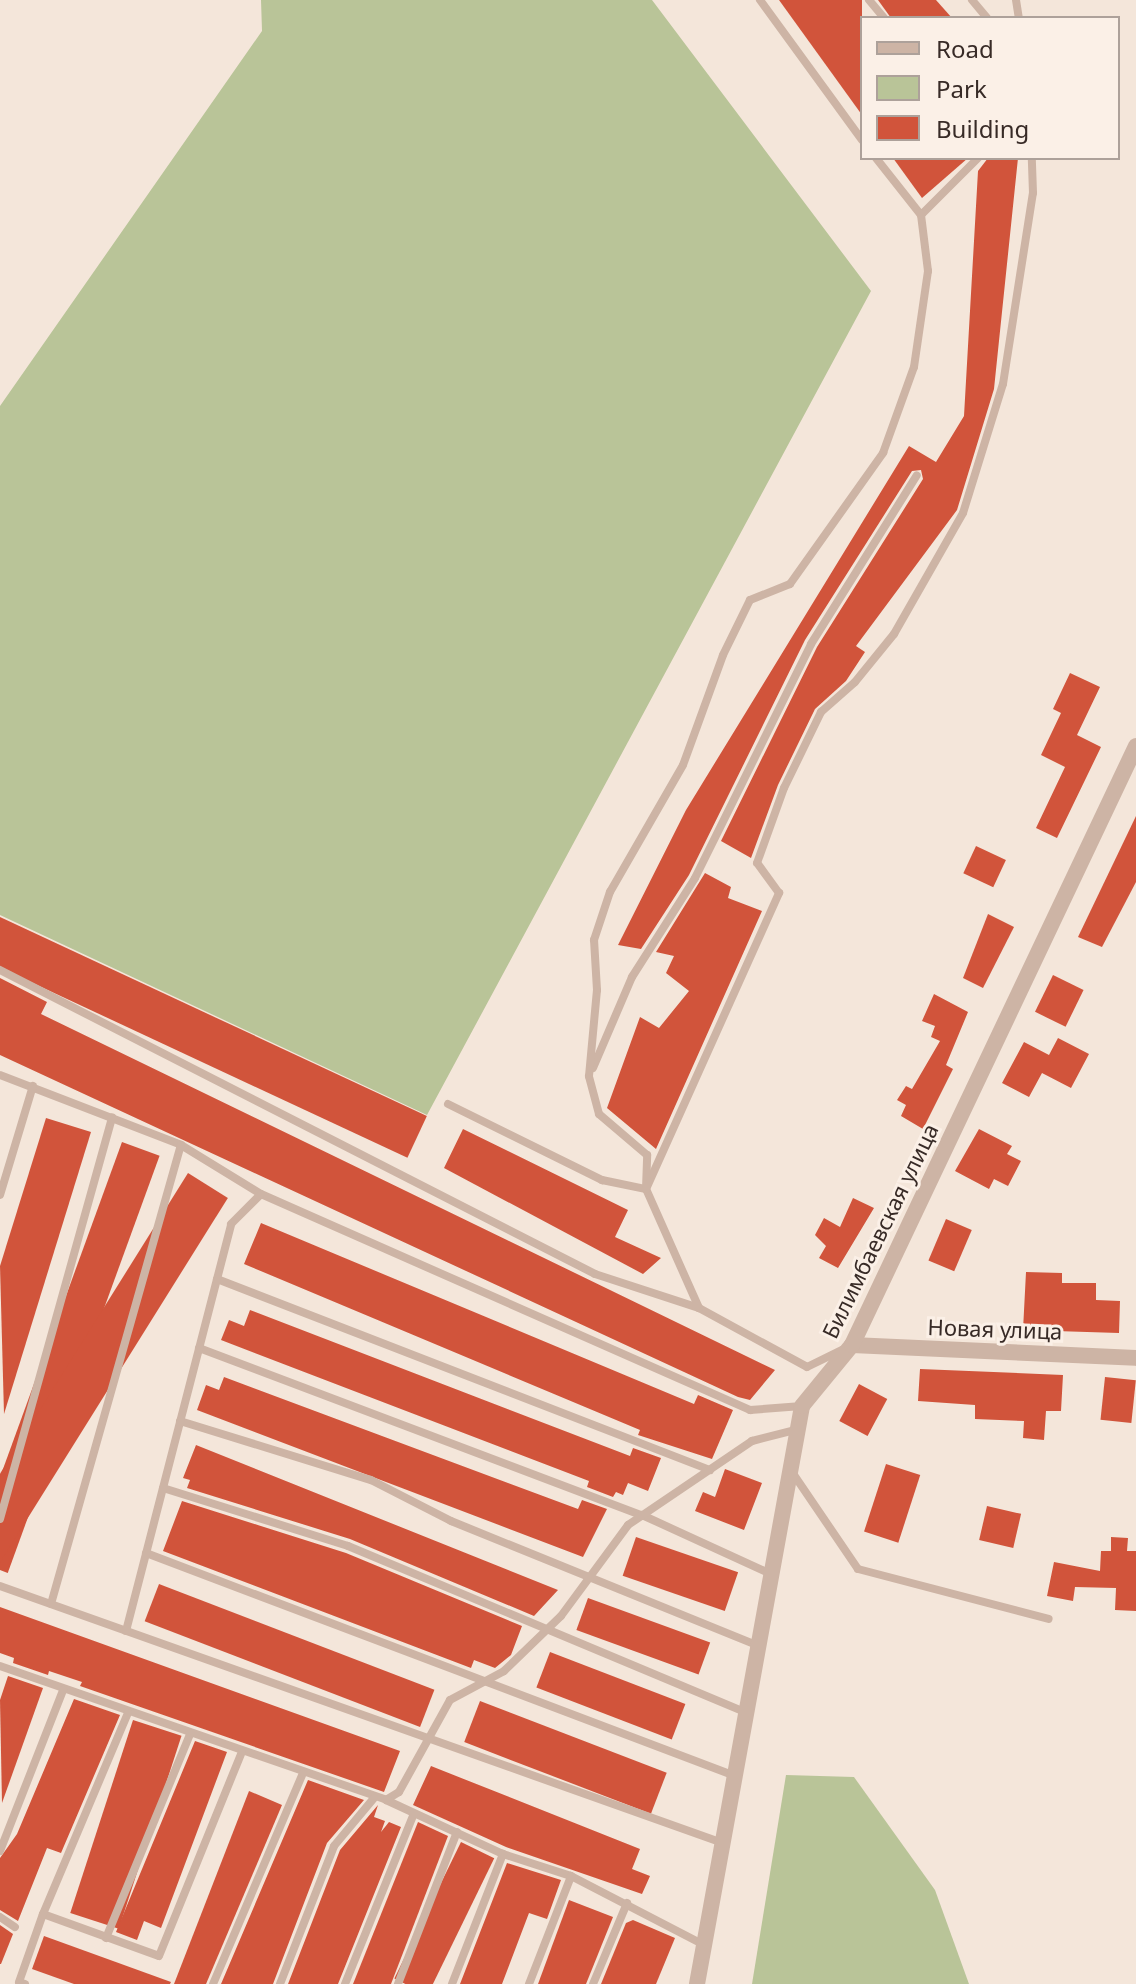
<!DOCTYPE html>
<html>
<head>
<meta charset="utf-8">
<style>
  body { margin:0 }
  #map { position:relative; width:1136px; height:1984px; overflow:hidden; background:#f4e6da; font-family:"Noto Sans",sans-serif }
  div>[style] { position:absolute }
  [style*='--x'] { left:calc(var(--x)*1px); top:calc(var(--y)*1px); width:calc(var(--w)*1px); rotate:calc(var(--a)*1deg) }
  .green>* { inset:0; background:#b9c498 }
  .building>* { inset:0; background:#d1543b; transform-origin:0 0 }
  .service>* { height:8px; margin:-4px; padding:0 4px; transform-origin:4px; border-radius:4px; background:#cdb4a5 }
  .minor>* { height:16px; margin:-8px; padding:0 8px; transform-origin:8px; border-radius:8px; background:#cdb4a5 }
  span { translate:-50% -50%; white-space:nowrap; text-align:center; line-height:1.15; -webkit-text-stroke:6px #fbf0e7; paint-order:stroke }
  .street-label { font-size:22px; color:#382b27 }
  .legend { position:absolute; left:860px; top:16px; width:260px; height:144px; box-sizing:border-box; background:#fbf0e7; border:2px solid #ada19a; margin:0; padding:10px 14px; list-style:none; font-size:24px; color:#382b27 }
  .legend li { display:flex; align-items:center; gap:16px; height:40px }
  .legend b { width:40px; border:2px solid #ada19a }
</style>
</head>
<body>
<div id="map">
  <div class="green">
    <div style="clip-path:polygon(261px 0,652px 0,871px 291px,427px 1115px,0 915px,0 406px,262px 31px)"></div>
    <div style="clip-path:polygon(786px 1775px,854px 1777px,935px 1890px,969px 1984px,752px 1984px)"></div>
  </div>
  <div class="building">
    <div style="clip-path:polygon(779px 0,862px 0,862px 115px)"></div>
    <div style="clip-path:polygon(878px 0,936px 0,952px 18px,891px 18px)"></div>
    <div style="clip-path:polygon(893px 158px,968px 158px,922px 198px)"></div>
    <div style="clip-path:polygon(988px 158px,1018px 158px,994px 389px,957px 510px,856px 646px,865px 652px,846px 681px,815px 709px,778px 785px,751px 858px,721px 841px,817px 647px,923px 479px,921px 470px,912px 471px,805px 640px,689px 875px,641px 949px,618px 945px,686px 810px,909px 446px,936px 462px,964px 416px,978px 171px)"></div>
    <div style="clip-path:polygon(1070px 673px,1100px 687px,1077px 735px,1101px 747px,1057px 838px,1036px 828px,1065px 767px,1041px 755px,1061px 713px,1053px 709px)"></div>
    <div style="clip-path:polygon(1136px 816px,1136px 882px,1102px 947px,1078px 937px)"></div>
    <div style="left:976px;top:846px;width:33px;height:30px;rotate:25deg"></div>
    <div style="clip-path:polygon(705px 873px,731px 887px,728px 898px,762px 911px,656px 1149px,607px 1108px,640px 1017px,659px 1028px,689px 991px,666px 973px,674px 956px,656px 952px)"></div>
    <div style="clip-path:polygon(988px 914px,1014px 927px,983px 988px,963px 978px)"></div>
    <div style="left:0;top:917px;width:471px;height:46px;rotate:25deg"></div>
    <div style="left:1053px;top:975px;width:34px;height:41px;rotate:26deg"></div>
    <div style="clip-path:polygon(0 978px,47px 1002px,41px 1014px,775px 1370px,750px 1400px,738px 1397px,0 1055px)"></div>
    <div style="clip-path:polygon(934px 994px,968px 1012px,946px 1065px,953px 1069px,923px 1129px,901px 1116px,906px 1105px,897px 1100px,906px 1086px,912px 1089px,940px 1041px,931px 1037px,935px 1026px,922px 1021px)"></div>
    <div style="clip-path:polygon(1058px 1038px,1089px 1054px,1071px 1088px,1042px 1073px,1029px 1097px,1002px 1083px,1024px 1042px,1049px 1055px)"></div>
    <div style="clip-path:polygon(46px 1118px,91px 1132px,4px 1414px,0 1266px)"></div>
    <div style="clip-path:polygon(463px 1129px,628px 1210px,615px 1237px,661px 1258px,643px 1274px,444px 1168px)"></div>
    <div style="clip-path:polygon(979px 1129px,1012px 1146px,1007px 1154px,1021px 1161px,1008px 1186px,994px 1179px,989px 1189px,955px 1171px)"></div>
    <div style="left:122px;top:1142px;width:40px;height:444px;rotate:20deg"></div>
    <div style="left:188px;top:1173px;width:47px;height:441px;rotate:32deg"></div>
    <div style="clip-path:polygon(853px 1198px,874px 1208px,838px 1268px,819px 1258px,826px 1246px,815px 1235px,824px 1218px,840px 1227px)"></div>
    <div style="left:946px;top:1219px;width:28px;height:45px;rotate:23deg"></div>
    <div style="clip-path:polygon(261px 1223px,694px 1404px,698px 1395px,733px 1410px,712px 1459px,638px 1435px,640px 1430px,244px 1264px)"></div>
    <div style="clip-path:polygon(1026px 1272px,1062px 1273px,1062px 1283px,1096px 1283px,1096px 1300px,1120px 1301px,1119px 1333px,1023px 1330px)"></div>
    <div style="clip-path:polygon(250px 1310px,630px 1456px,633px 1448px,661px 1458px,648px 1491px,628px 1483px,623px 1495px,616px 1492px,613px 1497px,587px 1487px,589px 1481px,221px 1340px,229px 1320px,244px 1326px)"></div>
    <div style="clip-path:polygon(920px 1369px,1063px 1375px,1061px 1411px,1046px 1411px,1044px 1440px,1023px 1438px,1024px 1421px,975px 1419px,975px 1405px,918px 1401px)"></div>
    <div style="clip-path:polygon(224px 1377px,578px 1509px,582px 1500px,607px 1509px,583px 1557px,197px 1410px,206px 1385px,219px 1390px)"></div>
    <div style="left:1105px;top:1377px;width:31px;height:43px;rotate:6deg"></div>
    <div style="left:859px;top:1384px;width:32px;height:42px;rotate:28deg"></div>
    <div style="clip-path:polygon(196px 1445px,558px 1590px,534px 1616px,350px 1539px,187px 1488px,190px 1480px,183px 1478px)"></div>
    <div style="left:886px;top:1464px;width:36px;height:71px;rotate:18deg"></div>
    <div style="clip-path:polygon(725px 1469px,762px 1483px,744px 1530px,695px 1511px,703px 1492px,715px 1497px)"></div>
    <div style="clip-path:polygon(182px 1501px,346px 1553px,522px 1626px,511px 1655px,495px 1668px,474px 1660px,471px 1668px,163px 1551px)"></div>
    <div style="left:987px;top:1506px;width:35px;height:35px;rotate:13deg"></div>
    <div style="left:636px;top:1537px;width:108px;height:41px;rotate:19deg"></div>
    <div style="clip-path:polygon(1111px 1537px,1128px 1538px,1127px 1551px,1136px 1551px,1136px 1611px,1115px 1610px,1116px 1588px,1075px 1587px,1073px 1601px,1047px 1596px,1054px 1562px,1100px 1571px,1101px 1551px,1111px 1551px)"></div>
    <div style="left:159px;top:1584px;width:295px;height:40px;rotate:21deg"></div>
    <div style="left:588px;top:1598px;width:130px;height:34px;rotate:20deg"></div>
    <div style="clip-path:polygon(0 1607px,400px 1751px,384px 1792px,80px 1686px,82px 1682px,49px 1671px,48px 1675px,13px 1663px,14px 1658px,0 1653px)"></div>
    <div style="left:550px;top:1652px;width:145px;height:38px;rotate:21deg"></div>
    <div style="clip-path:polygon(8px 1676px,43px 1688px,2px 1803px,0 1700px)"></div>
    <div style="clip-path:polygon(74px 1699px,120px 1715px,61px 1853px,47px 1848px,18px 1921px,0 1910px,0 1858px,17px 1834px)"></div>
    <div style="left:480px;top:1701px;width:200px;height:44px;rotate:21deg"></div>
    <div style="left:133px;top:1720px;width:51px;height:203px;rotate:18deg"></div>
    <div style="clip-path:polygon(195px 1741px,227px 1752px,161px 1928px,144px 1921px,137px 1940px,116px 1932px)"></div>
    <div style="clip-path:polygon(431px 1766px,640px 1849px,632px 1869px,650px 1876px,642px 1894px,506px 1847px,413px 1805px)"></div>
    <div style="clip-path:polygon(308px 1780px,364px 1800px,327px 1843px,273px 1984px,221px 1984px)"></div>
    <div style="clip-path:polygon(249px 1791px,282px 1805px,206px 1984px,174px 1984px)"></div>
    <div style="clip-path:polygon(378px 1805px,374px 1817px,385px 1821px,381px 1832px,389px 1822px,401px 1827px,338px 1984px,288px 1984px,340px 1850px)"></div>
    <div style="clip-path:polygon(418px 1822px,448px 1836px,391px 1984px,353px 1984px)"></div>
    <div style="left:461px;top:1842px;width:37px;height:152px;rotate:26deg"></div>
    <div style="clip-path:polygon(507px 1863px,561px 1880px,547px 1919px,529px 1913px,502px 1984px,460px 1984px)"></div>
    <div style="clip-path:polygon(569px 1900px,613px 1917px,586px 1984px,538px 1984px)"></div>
    <div style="clip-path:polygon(633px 1920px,675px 1938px,656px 1984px,601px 1984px,626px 1923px)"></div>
    <div style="clip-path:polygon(0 1925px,13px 1934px,1px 1964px,0 1964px)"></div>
    <div style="clip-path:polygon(44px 1936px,171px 1982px,170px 1984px,74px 1984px,32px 1969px)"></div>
  </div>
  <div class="service">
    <div style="--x:760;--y:0;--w:173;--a:53.9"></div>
    <div style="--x:869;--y:0;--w:23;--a:50"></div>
    <div style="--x:972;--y:0;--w:23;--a:50"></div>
    <div style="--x:1016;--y:0;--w:18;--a:81"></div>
    <div style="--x:921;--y:215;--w:81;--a:-45"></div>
    <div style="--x:0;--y:970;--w:668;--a:27.06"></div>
    <div style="--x:595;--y:1274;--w:109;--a:18.1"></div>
    <div style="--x:699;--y:1308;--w:123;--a:28.6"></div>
    <div style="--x:807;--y:1367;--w:39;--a:-26"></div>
    <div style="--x:593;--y:1068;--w:99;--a:-66.8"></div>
    <div style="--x:632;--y:977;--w:117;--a:-57.5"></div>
    <div style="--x:695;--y:878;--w:261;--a:-63.6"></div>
    <div style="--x:811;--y:644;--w:199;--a:-57.9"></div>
    <div style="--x:0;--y:1075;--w:194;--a:21.1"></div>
    <div style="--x:181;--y:1145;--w:94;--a:31.5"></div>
    <div style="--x:261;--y:1194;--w:535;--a:23.83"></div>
    <div style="--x:750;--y:1410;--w:52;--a:-4.4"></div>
    <div style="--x:448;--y:1104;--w:172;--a:26.3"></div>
    <div style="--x:602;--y:1180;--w:45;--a:11.6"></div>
    <div style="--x:646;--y:1189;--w:325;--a:-65.8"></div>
    <div style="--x:779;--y:893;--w:37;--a:-126"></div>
    <div style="--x:757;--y:863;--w:80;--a:-70.2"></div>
    <div style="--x:784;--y:788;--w:85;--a:-64"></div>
    <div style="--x:821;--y:712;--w:45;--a:-41.4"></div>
    <div style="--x:855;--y:682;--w:62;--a:-50.9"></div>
    <div style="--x:894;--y:634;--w:139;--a:-60.3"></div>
    <div style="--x:963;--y:513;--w:135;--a:-72.8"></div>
    <div style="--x:1003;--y:384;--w:193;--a:-81.1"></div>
    <div style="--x:1033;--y:193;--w:35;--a:-92"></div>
    <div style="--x:0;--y:1195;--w:114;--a:-73.2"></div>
    <div style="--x:217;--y:1279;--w:529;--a:21.18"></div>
    <div style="--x:699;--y:1308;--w:130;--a:-114"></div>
    <div style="--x:646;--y:1189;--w:34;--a:-88"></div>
    <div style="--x:647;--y:1155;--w:63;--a:-139.5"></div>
    <div style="--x:599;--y:1114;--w:39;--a:-105"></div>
    <div style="--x:589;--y:1076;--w:86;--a:-84.7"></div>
    <div style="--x:597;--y:990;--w:50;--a:-93.4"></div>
    <div style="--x:594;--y:940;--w:51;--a:-71.6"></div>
    <div style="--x:610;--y:892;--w:146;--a:-60.1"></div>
    <div style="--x:683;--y:765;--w:117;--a:-70"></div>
    <div style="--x:723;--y:655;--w:61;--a:-63.9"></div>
    <div style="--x:750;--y:600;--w:43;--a:-21.8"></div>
    <div style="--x:790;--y:584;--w:161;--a:-54.6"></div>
    <div style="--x:883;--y:453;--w:91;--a:-70.2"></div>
    <div style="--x:914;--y:367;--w:97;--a:-81.7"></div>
    <div style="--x:928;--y:271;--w:56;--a:-97.1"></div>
    <div style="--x:921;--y:215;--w:73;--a:-128.3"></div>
    <div style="--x:199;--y:1348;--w:473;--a:20.7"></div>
    <div style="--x:642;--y:1515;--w:142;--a:24.6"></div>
    <div style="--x:180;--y:1421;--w:200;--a:17.2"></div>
    <div style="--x:371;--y:1480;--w:90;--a:27.1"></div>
    <div style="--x:451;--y:1521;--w:332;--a:22.1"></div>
    <div style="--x:792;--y:1472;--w:117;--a:55.8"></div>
    <div style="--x:858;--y:1569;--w:197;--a:14.7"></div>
    <div style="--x:163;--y:1488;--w:194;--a:17.4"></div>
    <div style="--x:348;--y:1546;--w:433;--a:22.7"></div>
    <div style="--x:0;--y:1519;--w:417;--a:-74.4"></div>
    <div style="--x:146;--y:1553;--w:630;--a:20.74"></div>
    <div style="--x:0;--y:1586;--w:767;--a:19.57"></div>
    <div style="--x:51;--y:1604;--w:477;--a:-74.2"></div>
    <div style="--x:126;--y:1631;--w:420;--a:-75.5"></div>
    <div style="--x:231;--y:1224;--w:42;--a:-45"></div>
    <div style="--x:0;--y:1666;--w:409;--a:19.1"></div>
    <div style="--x:386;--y:1800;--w:15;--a:-32"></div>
    <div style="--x:399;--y:1792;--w:105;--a:-61"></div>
    <div style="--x:450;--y:1700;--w:61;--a:-28.2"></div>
    <div style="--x:504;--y:1671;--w:79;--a:-44"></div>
    <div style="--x:561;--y:1616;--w:113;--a:-53.6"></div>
    <div style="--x:628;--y:1525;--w:150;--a:-34.1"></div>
    <div style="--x:752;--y:1441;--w:49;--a:-14.3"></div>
    <div style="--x:386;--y:1800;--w:129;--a:24.8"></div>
    <div style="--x:503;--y:1854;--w:71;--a:17.9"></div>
    <div style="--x:571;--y:1876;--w:150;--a:27.4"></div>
    <div style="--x:0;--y:1851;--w:173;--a:-68.6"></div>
    <div style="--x:43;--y:1914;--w:123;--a:19.9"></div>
    <div style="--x:159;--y:1956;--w:220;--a:-67.9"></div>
    <div style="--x:0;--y:1917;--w:18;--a:34"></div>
    <div style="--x:106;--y:1938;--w:221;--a:-67.6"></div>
    <div style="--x:25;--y:1984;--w:6;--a:-162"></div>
    <div style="--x:19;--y:1982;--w:72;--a:-70.6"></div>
    <div style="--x:43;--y:1914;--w:218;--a:-67.1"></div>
    <div style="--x:213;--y:1984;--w:229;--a:-66.9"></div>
    <div style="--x:280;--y:1984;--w:148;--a:-68.6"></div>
    <div style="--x:334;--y:1846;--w:62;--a:-50.2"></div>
    <div style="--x:345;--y:1984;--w:184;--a:-68"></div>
    <div style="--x:398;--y:1984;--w:163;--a:-68.8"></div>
    <div style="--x:452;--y:1984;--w:140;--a:-68.6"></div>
    <div style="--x:529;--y:1984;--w:116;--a:-68.7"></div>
    <div style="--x:593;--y:1984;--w:88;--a:-67.2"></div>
  </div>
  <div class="minor">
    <div style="--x:852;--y:1345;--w:284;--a:2.6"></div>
    <div style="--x:697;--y:1984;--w:587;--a:-79.7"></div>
    <div style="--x:802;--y:1406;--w:79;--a:-50.7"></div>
    <div style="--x:852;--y:1345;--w:663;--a:-64.63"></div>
  </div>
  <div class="street-label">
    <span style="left:880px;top:1231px;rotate:-64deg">Билимбаевская улица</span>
    <span style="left:995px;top:1329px;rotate:2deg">Новая улица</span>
  </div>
  <ul class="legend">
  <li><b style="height:10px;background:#cdb4a5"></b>Road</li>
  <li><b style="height:22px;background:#b9c498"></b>Park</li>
  <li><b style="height:22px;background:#d1543b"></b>Building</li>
  </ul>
</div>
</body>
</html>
